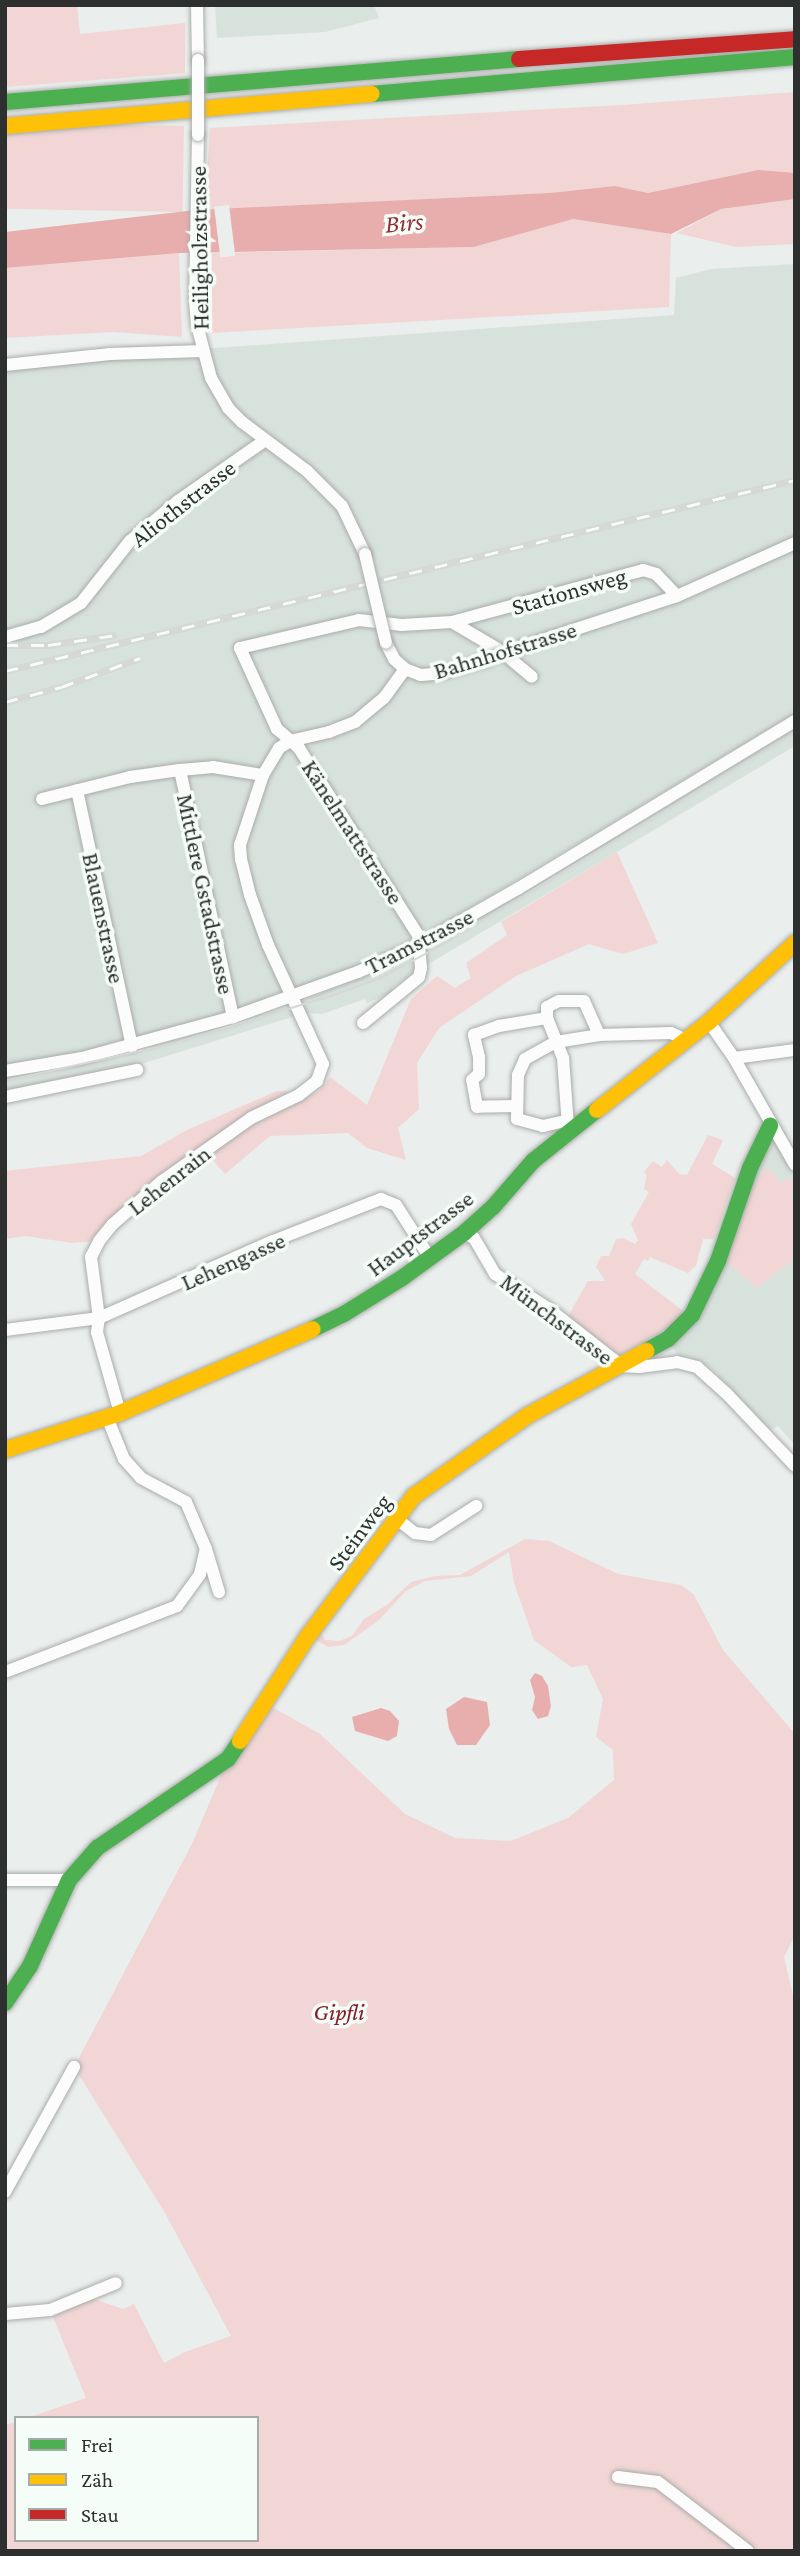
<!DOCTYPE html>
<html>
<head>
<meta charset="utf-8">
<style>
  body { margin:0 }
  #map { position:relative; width:800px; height:2556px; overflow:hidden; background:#eaeeec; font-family:"Crimson Pro",serif }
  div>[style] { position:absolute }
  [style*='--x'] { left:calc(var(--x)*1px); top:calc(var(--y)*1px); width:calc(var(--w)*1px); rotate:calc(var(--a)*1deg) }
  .built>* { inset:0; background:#d8e2dc }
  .green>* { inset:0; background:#f1d6d5; transform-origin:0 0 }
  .water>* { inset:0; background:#e8aead }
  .pier>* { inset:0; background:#eaeeec; transform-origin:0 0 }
  .roads { filter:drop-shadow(0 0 2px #a9acaa) drop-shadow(0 0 2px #a9acaa) }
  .street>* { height:12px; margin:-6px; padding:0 6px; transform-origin:6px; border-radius:6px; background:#fcfcfc }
  .fast>* { height:16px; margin:-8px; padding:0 8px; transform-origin:8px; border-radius:8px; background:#4caf50 }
  .slow>* { height:16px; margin:-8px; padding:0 8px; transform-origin:8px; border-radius:8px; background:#ffc107 }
  .jam>* { height:16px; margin:-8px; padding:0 8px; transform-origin:8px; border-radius:8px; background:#c62828 }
  .tram>* { height:2px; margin:-1px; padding:0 1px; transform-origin:1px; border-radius:1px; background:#d6d7d7 }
  .rail>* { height:7px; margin-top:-3.5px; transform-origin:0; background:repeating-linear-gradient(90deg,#f5fdf8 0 13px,#d6d7d7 0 26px); box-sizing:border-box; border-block:2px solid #d6d7d7 }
  .bridges { filter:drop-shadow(0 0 2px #a9acaa) drop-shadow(0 0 2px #a9acaa) }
  .street-bridge>* { height:12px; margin:-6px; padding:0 6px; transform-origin:6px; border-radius:6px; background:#fcfcfc }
  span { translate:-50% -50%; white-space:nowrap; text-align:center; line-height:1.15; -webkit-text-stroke:7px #f5fdf8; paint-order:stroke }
  .street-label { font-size:24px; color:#2d302e }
  .park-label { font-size:24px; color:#801d28; font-style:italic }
  .water-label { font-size:26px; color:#912e36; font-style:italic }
  .frame { position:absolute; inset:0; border:7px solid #2d302e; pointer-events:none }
  .legend { position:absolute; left:14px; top:2416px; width:245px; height:126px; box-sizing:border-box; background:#f5fdf8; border:2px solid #a5aba7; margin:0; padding:9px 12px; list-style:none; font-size:21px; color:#2d302e }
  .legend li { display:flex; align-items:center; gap:14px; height:35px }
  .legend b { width:35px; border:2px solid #a5aba7 }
</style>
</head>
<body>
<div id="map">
  <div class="built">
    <div style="clip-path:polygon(215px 5px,374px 5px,379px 18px,325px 32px,217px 38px)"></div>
    <div style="clip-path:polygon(795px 264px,795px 713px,438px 927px,286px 1000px,5px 1071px,5px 363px,674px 315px,676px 278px,711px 269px)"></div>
    <div style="clip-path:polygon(795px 726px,795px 746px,430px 963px,392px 987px,394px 992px,367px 1003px,365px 999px,322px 1014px,305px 1013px,141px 1064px,5px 1092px,5px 1077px,120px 1055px,286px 1008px,426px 949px)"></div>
    <div style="clip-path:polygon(770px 1126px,795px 1165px,795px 1445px,778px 1426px,771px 1430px,711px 1368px,691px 1357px,678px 1356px,668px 1339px,692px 1315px)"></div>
  </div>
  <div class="green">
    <div style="clip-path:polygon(5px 5px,77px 5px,80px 34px,185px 23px,185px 73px,5px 87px)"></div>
    <div style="clip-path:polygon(795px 92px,795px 173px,758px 170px,648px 193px,615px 186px,549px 193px,205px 210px,210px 128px,622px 105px)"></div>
    <div style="left:184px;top:126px;width:86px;height:180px;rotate:91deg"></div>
    <div style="clip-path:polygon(795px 199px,795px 244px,736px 247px,677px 233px,721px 209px)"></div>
    <div style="clip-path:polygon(573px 219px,671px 234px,669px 307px,212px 333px,212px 253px,474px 247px)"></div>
    <div style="clip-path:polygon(179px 253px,182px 337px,113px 332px,5px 338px,5px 268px)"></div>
    <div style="clip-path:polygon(617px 852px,658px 943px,623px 954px,589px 944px,516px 976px,439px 1028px,417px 1063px,419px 1109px,398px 1128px,406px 1160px,367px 1148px,348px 1133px,270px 1136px,225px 1174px,208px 1155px,237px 1134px,319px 1091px,330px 1077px,367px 1105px,411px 999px,437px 976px,455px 988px,471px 978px,466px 963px,507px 935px,501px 922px)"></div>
    <div style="clip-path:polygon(277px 1091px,288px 1091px,161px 1182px,99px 1241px,72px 1243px,26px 1236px,5px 1239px,5px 1171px,141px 1156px,187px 1130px)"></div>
    <div style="clip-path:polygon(708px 1135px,723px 1140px,712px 1164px,735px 1178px,714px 1239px,703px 1239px,696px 1265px,688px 1273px,650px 1257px,648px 1261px,644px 1259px,635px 1274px,683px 1311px,673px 1325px,619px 1356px,567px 1318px,588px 1281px,605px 1281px,596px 1267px,601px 1256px,609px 1256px,616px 1239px,623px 1238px,635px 1244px,638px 1240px,631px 1224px,649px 1192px,644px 1189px,647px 1175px,644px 1172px,653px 1161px,662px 1167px,667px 1160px,679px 1174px,687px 1175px)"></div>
    <div style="clip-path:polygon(767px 1167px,782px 1184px,789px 1177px,795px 1185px,795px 1192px,790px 1197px,795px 1204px,795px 1258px,757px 1288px,725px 1261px,746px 1197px)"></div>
    <div style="clip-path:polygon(525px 1539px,549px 1541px,618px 1574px,681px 1585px,694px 1595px,723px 1650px,795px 1734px,795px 1935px,784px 1957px,795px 2004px,795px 2551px,5px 2551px,5px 2425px,16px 2422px,16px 2540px,257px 2540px,257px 2418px,27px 2418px,86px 2398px,53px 2317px,91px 2298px,123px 2309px,134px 2304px,164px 2363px,185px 2352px,231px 2336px,165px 2213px,74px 2067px,192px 1844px,228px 1759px,265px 1703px,320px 1734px,405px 1814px,455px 1838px,511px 1841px,568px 1818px,614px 1780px,613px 1750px,596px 1737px,603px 1699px,587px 1665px,571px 1667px,534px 1640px,514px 1583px,509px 1552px,471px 1576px,425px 1581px,406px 1591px,378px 1621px,344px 1645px,329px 1647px,308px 1636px,317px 1625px,325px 1640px,339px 1641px,352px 1636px,364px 1619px,387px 1605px,411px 1582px,435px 1576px,460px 1575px)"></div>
  </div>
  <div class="water">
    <div style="clip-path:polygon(758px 170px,795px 173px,795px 199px,721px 209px,671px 234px,573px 219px,474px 247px,179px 253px,5px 268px,5px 232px,196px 210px,549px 193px,615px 186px,648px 193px)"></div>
    <div style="clip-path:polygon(535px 1673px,542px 1676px,548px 1686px,551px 1706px,548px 1716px,538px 1719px,532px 1710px,535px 1697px,530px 1680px)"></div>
    <div style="clip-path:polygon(464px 1697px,487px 1702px,490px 1725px,476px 1745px,457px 1745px,449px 1729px,446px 1709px)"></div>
    <div style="clip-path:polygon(381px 1708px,390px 1711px,399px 1721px,397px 1736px,388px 1741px,355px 1731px,352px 1717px)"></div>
  </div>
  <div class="pier">
    <div style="left:229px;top:205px;width:51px;height:15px;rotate:83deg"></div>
  </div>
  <div class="roads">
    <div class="street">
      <div style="--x:197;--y:5;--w:55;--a:89"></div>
      <div style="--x:198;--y:135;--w:166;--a:91"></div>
      <div style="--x:195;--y:301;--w:24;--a:85"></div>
      <div style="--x:197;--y:325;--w:55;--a:75.2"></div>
      <div style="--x:211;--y:378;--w:34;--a:60"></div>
      <div style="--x:228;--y:408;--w:20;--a:45"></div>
      <div style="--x:242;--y:422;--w:81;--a:37"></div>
      <div style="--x:307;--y:471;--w:49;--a:45"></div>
      <div style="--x:342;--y:506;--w:53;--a:64.4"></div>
      <div style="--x:5;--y:365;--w:106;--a:-6"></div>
      <div style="--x:110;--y:354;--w:93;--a:-1.8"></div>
      <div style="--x:452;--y:622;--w:57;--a:30.6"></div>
      <div style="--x:501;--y:651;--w:40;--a:40"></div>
      <div style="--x:5;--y:637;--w:37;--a:-16"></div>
      <div style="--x:41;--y:627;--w:47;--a:-31"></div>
      <div style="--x:81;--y:603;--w:79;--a:-51.7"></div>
      <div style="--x:130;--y:541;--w:62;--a:-39.8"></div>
      <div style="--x:178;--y:501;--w:105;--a:-34.9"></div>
      <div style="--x:386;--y:643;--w:18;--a:63"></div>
      <div style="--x:394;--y:659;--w:15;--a:42"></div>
      <div style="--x:405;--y:669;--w:17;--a:21"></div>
      <div style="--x:421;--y:675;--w:21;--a:-5"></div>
      <div style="--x:442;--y:673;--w:45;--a:-16.8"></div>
      <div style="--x:524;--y:646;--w:161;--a:-18.1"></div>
      <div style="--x:677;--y:596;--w:129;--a:-24.2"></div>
      <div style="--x:180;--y:770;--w:253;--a:77.9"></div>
      <div style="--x:77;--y:790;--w:262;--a:77.9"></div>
      <div style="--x:42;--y:799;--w:91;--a:-14"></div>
      <div style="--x:130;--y:777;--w:50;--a:-8"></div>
      <div style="--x:180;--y:770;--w:33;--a:-5"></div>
      <div style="--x:213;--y:767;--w:51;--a:9.1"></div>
      <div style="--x:547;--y:1018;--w:43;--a:68.2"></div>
      <div style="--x:563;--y:1058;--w:68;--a:85.8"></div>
      <div style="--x:709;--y:1022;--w:44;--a:55.2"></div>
      <div style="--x:734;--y:1058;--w:123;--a:60.3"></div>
      <div style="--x:363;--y:1023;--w:72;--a:-39.4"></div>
      <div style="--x:419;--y:977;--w:9;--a:-77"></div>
      <div style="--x:421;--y:968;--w:33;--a:-95"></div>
      <div style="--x:418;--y:935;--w:222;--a:-122.5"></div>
      <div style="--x:299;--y:748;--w:29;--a:-139"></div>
      <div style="--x:277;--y:729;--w:89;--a:-114.6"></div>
      <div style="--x:240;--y:648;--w:122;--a:-13.2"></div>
      <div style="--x:359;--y:620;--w:43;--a:6.6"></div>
      <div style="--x:402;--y:625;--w:50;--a:-3.4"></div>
      <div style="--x:452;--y:622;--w:198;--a:-15.2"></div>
      <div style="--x:643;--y:570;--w:14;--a:17"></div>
      <div style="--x:656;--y:574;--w:30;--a:46"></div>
      <div style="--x:734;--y:1058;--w:62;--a:-7.5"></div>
      <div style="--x:5;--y:1071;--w:78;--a:-9.6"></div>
      <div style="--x:82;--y:1058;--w:156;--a:-15.2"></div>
      <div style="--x:233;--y:1017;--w:133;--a:-19.8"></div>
      <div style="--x:358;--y:972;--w:67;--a:-23.9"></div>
      <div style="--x:419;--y:945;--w:115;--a:-29.7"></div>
      <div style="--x:519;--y:888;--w:323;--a:-31.2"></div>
      <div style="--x:5;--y:1097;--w:135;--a:-11.6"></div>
      <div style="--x:516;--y:1106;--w:39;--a:179"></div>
      <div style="--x:477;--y:1107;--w:27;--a:-100"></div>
      <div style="--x:472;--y:1080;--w:9;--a:-41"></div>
      <div style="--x:479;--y:1074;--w:17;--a:-90"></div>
      <div style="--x:479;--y:1057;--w:23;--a:-103"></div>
      <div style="--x:474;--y:1035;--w:27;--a:-20"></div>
      <div style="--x:499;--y:1026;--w:49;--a:-9.5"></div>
      <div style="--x:547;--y:1018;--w:11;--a:-90"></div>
      <div style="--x:547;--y:1007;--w:13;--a:-27"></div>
      <div style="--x:559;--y:1001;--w:25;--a:0"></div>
      <div style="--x:584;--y:1001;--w:37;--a:66"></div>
      <div style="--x:565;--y:1121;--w:23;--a:167"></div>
      <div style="--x:543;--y:1126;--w:27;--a:-165"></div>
      <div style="--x:517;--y:1119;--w:44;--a:-88.7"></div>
      <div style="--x:518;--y:1075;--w:17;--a:-66"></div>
      <div style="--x:525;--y:1059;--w:35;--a:-29"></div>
      <div style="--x:556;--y:1042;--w:44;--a:-9.2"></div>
      <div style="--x:599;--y:1035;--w:72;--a:-1.6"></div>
      <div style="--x:671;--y:1033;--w:17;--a:25"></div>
      <div style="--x:464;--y:1233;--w:11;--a:27"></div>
      <div style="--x:474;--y:1238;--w:42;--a:59.7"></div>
      <div style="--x:495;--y:1274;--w:64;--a:32.9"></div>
      <div style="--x:549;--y:1309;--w:83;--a:38.1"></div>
      <div style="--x:614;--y:1360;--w:7;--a:56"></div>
      <div style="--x:618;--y:1366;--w:21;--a:3"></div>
      <div style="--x:639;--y:1367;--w:38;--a:-7"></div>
      <div style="--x:677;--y:1362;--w:21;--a:14"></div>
      <div style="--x:697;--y:1367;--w:40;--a:42"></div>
      <div style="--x:727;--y:1394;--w:99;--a:46.6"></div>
      <div style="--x:5;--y:1330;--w:95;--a:-7.3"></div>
      <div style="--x:99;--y:1318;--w:190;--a:-23.9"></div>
      <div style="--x:273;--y:1241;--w:116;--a:-21.3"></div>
      <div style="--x:381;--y:1199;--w:16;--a:22"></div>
      <div style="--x:396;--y:1205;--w:63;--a:57.3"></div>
      <div style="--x:120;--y:1413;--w:84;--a:-105.9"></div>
      <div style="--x:97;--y:1332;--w:14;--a:-82"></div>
      <div style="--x:99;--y:1318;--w:62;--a:-97.5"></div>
      <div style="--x:91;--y:1257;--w:18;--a:-63"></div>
      <div style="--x:99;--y:1241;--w:22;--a:-51"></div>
      <div style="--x:113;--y:1224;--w:64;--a:-41.2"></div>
      <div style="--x:161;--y:1182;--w:110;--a:-35.4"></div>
      <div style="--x:251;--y:1118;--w:53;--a:-25.6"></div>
      <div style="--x:299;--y:1095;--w:23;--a:-38"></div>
      <div style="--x:317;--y:1081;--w:18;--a:-71"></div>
      <div style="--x:323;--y:1064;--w:131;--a:-114.8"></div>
      <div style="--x:268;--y:945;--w:53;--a:-109.8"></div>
      <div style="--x:250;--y:895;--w:37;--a:-104"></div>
      <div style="--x:241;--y:859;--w:14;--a:-94"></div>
      <div style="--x:240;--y:845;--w:74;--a:-71.8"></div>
      <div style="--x:263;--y:775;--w:31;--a:-59"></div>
      <div style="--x:279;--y:748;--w:13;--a:-32"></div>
      <div style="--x:290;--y:741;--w:40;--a:-13"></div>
      <div style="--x:329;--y:732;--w:28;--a:-21"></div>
      <div style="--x:355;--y:722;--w:38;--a:-40"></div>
      <div style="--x:384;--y:698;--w:36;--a:-54"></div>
      <div style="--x:107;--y:1417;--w:45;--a:68"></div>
      <div style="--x:124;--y:1459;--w:25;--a:48"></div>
      <div style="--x:141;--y:1478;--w:51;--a:28.1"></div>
      <div style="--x:186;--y:1502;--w:51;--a:66.9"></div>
      <div style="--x:206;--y:1549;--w:45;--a:73.2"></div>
      <div style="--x:397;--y:1519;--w:23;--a:38"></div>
      <div style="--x:415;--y:1533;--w:16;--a:7"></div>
      <div style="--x:431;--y:1535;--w:54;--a:-32.8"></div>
      <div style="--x:5;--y:1672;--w:184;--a:-21"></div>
      <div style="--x:177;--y:1606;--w:39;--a:-54"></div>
      <div style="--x:200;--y:1574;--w:26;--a:-77"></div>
      <div style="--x:5;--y:1880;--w:64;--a:0"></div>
      <div style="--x:5;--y:2192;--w:143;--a:-61.1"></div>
      <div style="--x:5;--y:2314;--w:45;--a:-5.1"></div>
      <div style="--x:50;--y:2310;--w:71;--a:-22.2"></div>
      <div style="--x:618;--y:2477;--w:40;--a:7.1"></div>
      <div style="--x:658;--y:2482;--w:113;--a:37.5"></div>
    </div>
    <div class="fast">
      <div style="--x:372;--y:94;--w:425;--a:-5"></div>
      <div style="--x:5;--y:102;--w:516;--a:-4.78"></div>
      <div style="--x:313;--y:1329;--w:34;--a:-26"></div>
      <div style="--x:344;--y:1314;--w:68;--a:-31.8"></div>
      <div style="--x:402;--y:1278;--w:77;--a:-36"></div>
      <div style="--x:464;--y:1233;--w:39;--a:-42"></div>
      <div style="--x:493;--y:1207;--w:61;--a:-49"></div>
      <div style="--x:533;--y:1161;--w:82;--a:-38.6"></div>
      <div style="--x:646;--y:1351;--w:25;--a:-29"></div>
      <div style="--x:668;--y:1339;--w:34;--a:-45"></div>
      <div style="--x:692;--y:1315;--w:60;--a:-64.3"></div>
      <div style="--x:718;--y:1261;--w:98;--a:-71"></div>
      <div style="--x:750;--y:1168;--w:47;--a:-64.5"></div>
      <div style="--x:5;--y:2003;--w:45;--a:-56"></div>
      <div style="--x:30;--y:1966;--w:94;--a:-65.6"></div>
      <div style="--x:69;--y:1880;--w:43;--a:-48.8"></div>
      <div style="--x:97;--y:1848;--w:158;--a:-34.2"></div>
      <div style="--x:228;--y:1759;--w:22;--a:-56"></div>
    </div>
    <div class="slow">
      <div style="--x:5;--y:126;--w:368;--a:-5"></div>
      <div style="--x:597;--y:1110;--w:142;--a:-38.2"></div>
      <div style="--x:709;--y:1022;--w:117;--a:-42.6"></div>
      <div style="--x:5;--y:1450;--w:121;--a:-17.8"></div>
      <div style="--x:120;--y:1413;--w:210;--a:-23.5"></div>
      <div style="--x:240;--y:1741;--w:125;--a:-57.1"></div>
      <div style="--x:308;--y:1636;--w:176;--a:-52.9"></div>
      <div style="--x:414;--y:1496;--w:138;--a:-35.3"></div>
      <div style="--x:527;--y:1416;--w:136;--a:-28.6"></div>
    </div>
    <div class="jam">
      <div style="--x:519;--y:59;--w:277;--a:-4.1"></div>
    </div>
  </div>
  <div class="tram">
    <div style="--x:5;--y:1081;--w:170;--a:-12.6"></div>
    <div style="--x:171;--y:1044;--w:167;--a:-16.7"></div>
    <div style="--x:331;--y:996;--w:50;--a:-19.9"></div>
    <div style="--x:378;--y:979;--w:64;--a:-27.8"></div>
    <div style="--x:435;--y:949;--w:420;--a:-31"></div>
  </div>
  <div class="rail">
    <div style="--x:5;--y:645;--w:43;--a:0"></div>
    <div style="--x:48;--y:645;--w:69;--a:-8.4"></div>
    <div style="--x:5;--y:671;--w:813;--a:-13.59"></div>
    <div style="--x:5;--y:691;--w:2;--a:-27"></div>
    <div style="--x:5;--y:702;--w:58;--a:-15"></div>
    <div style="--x:61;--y:687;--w:84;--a:-20.2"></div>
  </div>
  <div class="bridges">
    <div class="street-bridge">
      <div style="--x:198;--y:135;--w:75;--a:-90"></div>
      <div style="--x:365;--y:554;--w:91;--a:76.7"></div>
      <div style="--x:485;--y:660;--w:41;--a:-19.7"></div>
    </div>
  </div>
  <div class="street-label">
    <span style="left:199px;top:248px;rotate:-91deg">Heiligholzstrasse</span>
    <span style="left:183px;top:503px;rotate:-38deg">Aliothstrasse</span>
    <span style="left:569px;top:591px;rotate:-16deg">Stationsweg</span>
    <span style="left:505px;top:650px;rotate:-17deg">Bahnhofstrasse</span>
    <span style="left:353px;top:832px;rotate:57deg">Känelmattstrasse</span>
    <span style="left:206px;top:894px;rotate:78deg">Mittlere Gstadstrasse</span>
    <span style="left:104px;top:918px;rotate:78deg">Blauenstrasse</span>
    <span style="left:419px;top:941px;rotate:-27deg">Tramstrasse</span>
    <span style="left:169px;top:1180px;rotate:-38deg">Lehenrain</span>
    <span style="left:420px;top:1233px;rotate:-37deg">Hauptstrasse</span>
    <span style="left:233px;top:1261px;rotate:-24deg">Lehengasse</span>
    <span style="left:557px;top:1319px;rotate:37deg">Münchstrasse</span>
    <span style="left:359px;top:1532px;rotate:-53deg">Steinweg</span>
  </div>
  <div class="park-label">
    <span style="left:339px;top:2012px">Gipfli</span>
  </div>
  <div class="water-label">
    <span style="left:404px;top:223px;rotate:-5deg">Birs</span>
  </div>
  <div class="frame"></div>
  <ul class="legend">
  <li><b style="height:9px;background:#4caf50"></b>Frei</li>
  <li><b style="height:9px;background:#ffc107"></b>Zäh</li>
  <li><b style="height:9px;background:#c62828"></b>Stau</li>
  </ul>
</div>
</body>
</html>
